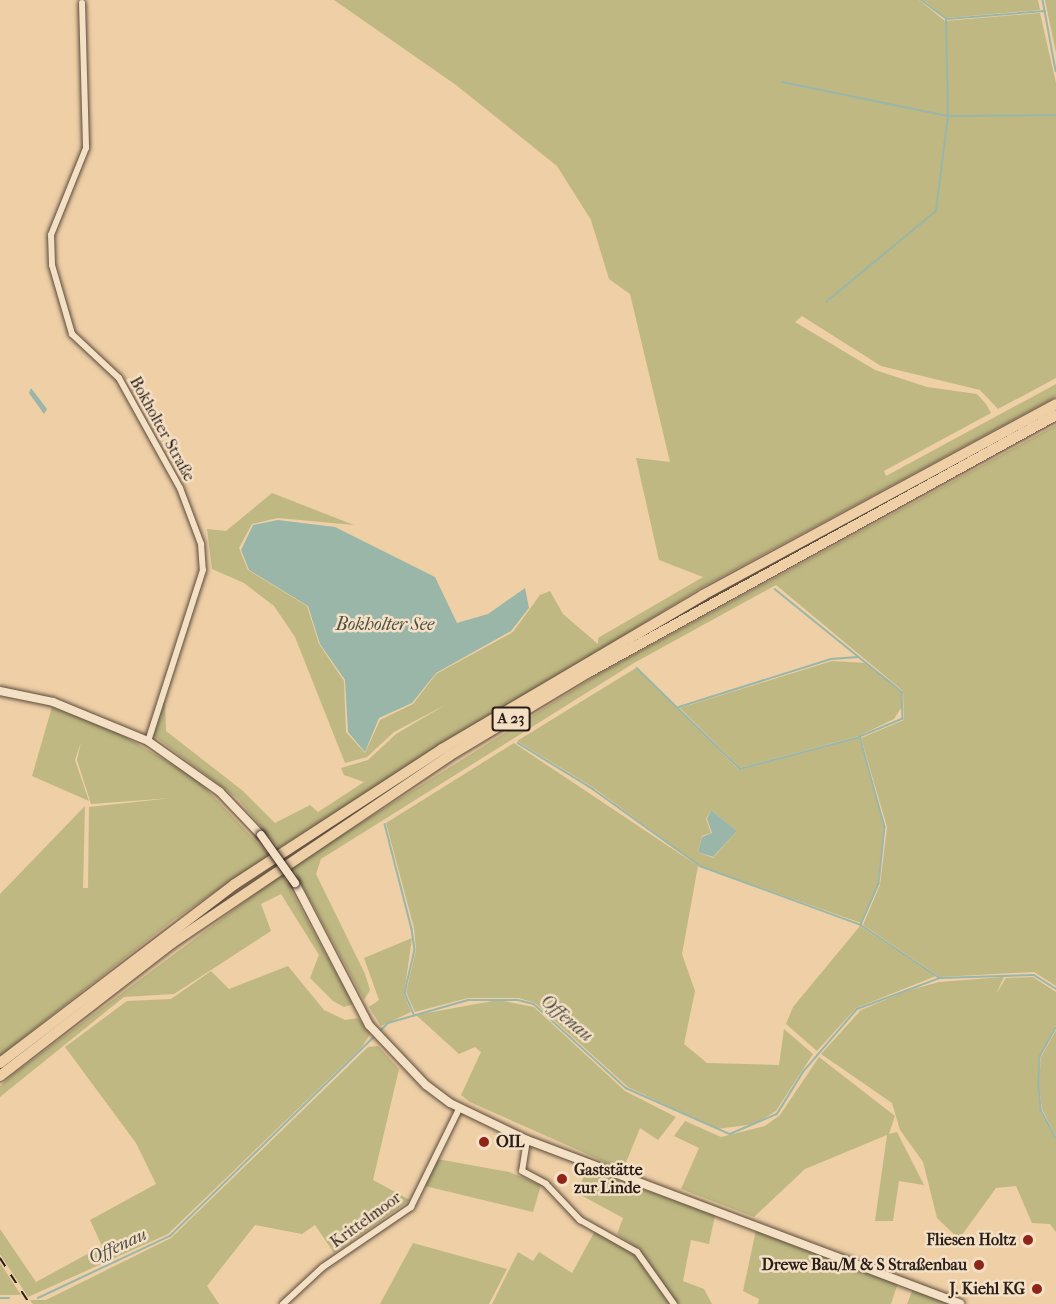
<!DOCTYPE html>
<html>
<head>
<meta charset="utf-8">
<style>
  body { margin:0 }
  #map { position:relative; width:1056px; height:1304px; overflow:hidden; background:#eecfa6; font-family:"IM FELL French Canon",serif }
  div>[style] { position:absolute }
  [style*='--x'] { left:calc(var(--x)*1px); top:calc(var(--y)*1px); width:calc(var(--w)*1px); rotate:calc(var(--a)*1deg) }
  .green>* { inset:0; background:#bfb882 }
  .water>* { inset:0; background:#99b6a8 }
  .stream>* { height:1.5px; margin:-0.75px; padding:0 0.75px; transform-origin:0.75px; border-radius:0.75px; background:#99b6a8 }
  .roads { filter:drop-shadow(0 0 2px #5b4a3c) drop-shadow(0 0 2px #5b4a3c) }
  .minor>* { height:6px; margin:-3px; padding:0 3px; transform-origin:3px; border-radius:3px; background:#f4e0c5 }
  .secondary>* { height:8px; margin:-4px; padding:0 4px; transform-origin:4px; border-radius:4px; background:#f4e0c5 }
  .motorway>* { height:10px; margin:-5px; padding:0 5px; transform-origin:5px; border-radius:5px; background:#eecfa6 }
  .rail>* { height:1.5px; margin-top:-0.75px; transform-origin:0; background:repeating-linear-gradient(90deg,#2a1e19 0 10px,transparent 0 20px) }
  .bridges { filter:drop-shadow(0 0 2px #2a1e19) drop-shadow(0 0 2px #2a1e19) }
  .secondary-bridge>* { height:8px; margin:-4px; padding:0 4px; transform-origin:4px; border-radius:4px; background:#f4e0c5 }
  .dots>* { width:16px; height:16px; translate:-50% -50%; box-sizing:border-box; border:3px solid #f4e0c5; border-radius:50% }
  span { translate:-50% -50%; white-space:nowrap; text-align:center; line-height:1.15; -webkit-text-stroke:5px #f4e0c5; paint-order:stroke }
  .shield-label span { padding:2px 4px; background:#f4e0c5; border:2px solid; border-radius:4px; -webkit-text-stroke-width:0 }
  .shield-label { font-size:15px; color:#2a1e19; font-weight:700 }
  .street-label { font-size:16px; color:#2a1e19 }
  .poi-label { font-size:16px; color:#2a1e19; font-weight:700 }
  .left { translate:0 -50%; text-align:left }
  .right { translate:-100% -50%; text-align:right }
  .water-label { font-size:18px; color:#4b4c44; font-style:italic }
</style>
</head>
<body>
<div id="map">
  <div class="green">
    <div style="clip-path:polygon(334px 0,919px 0,945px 21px,1040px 13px,1056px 83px,1056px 378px,998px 409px,980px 390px,881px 366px,802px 316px,795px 322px,875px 370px,927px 387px,977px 394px,986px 404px,991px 413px,884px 471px,886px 476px,1056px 384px,1056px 397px,699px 589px,279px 848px,238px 799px,153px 735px,165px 697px,166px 731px,243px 791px,275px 823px,310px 805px,318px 812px,364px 782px,344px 775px,341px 768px,368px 760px,396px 734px,447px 704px,394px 732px,367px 757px,345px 763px,295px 637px,274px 606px,244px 583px,212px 569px,207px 529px,226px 531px,272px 493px,354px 525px,278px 518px,252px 524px,239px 548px,248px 570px,307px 606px,319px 644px,344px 681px,346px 732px,365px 753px,380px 720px,413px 704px,436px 674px,513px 632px,540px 595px,550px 591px,563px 614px,598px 644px,598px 638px,703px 577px,659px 560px,636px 458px,670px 462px,630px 294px,609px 279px,591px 220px,557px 166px,456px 85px)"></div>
    <div style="clip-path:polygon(923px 0,1038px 0,1040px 10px,946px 18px)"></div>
    <div style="clip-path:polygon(1045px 0,1056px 0,1056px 53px)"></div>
    <div style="clip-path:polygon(1056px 425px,1056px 986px,1034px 972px,940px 977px,863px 925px,880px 885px,887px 827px,861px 738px,904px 720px,903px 691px,776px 585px,634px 663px,321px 859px,316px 874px,365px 974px,370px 990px,364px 1000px,292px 866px,599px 674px)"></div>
    <div style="clip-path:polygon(832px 661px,866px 663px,890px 681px,901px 692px,901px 708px,894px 719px,859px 736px,740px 768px,680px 708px)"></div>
    <div style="clip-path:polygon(evenodd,636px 668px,739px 770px,859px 738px,884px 827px,878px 884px,861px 923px,700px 866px,594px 788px,517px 741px,636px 668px,711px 810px,737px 831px,713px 858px,698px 852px,702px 836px,711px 833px,706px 819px,711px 810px)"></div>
    <div style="clip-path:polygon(52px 707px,115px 731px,196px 778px,269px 855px,172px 921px,0 1056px,0 894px,85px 806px,83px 888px,88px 888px,89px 807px,172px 798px,91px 804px,77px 760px,81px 742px,75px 760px,89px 801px,32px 776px)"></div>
    <div style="clip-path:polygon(514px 743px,698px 866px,682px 954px,695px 991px,684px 1044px,707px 1063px,779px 1065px,784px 1029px,813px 1054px,776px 1111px,755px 1124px,717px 1129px,628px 1087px,535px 1003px,519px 998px,468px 998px,415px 1012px,406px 992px,416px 950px,414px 928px,386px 823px)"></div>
    <div style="clip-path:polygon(282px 874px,353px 1004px,344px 1007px,333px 1001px,310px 978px,319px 955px,281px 894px,261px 904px,271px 931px,174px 994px,124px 997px,0 1097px,0 1086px,16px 1072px)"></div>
    <div style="clip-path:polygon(860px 926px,936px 976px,856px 1008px,817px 1051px,786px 1024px,793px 1007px)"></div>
    <div style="clip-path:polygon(412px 938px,404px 994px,411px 1012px,381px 1026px,369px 1007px,379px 1000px,364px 958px)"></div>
    <div style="clip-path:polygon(288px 966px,324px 1010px,345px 1020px,358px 1018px,370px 1034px,362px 1047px,168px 1234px,28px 1297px,0 1254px,0 1229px,36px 1282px,102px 1246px,90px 1220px,156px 1184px,136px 1143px,65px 1047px,127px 1001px,171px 999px,211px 971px,229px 989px)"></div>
    <div style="clip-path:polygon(1004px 977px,996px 994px,1006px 978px,1033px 977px,1056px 992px,1056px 1026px,1039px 1057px,1038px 1086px,1040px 1110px,1056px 1140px,1056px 1232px,1050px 1224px,1032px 1223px,1016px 1186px,996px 1188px,959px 1239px,937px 1218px,923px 1162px,900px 1130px,892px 1103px,821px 1054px,861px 1010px,906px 991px,939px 982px)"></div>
    <div style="clip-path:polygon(498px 1000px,534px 1007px,625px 1091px,676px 1117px,658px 1140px,640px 1128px,623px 1170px,470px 1102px,461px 1095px,481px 1052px,475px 1047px,459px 1054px,416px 1015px)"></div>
    <div style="clip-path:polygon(1056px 1030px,1056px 1137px,1042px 1109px,1039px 1085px,1041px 1057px)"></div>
    <div style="clip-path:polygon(378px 1046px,399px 1069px,373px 1180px,410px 1200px,334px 1253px,315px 1225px,302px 1234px,255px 1225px,207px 1286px,219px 1304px,33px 1304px,30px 1300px,46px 1300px,171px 1238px,368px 1047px)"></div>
    <div style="clip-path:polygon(819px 1057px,895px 1116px,889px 1134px,897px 1132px,924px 1185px,899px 1181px,893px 1221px,875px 1221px,887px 1135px,805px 1169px,754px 1217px,681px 1189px,699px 1148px,674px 1136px,685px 1121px,721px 1137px,765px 1126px,780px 1115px)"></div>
    <div style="clip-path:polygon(437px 1159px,509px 1172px,541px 1185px,533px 1212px,425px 1186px)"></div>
    <div style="clip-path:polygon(587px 1169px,715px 1215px,709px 1244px,691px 1240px,683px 1281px,704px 1289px,712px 1304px,677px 1304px,639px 1249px,617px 1234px,623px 1218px,577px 1193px)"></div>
    <div style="clip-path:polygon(756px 1230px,898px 1283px,891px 1304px,758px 1304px,759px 1299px,743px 1291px)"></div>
    <div style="clip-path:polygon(595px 1231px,635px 1254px,669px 1304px,492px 1304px,518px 1252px,533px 1261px,539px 1252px,572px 1273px)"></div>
    <div style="clip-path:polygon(413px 1243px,507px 1269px,489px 1304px,380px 1304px)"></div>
    <div style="clip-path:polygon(0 1263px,21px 1295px,0 1295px)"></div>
    <div style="clip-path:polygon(913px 1289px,949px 1304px,907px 1304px)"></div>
  </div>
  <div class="water">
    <div style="clip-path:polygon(31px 388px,47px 409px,44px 414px,29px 393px)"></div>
    <div style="clip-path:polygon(278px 520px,335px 527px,435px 577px,457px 623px,488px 614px,525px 588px,529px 608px,511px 631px,436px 673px,412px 703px,379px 718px,365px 752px,348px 732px,345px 680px,320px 644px,308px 606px,249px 570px,241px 550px,253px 525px)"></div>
    <div style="clip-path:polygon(711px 810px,737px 831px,713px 857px,698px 852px,702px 837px,712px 833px,707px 819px)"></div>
  </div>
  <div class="stream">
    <div style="--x:1043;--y:0;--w:72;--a:79.6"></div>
    <div style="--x:947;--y:19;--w:98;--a:-4.7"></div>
    <div style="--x:782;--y:82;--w:169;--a:11.6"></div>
    <div style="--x:948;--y:116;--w:108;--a:-0.5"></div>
    <div style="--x:826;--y:302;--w:143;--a:-39.6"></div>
    <div style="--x:936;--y:211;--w:96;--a:-82.8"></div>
    <div style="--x:948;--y:116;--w:97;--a:-91.2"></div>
    <div style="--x:946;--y:19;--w:31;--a:-143"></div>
    <div style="--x:775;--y:589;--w:164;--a:39"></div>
    <div style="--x:902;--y:692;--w:27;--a:88"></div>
    <div style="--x:903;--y:719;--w:47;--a:157.3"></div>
    <div style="--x:860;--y:737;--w:93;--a:74.5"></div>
    <div style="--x:885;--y:827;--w:57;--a:96"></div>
    <div style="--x:879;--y:884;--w:45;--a:113.7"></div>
    <div style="--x:637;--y:668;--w:144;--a:44.4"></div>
    <div style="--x:740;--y:769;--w:124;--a:-14.9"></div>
    <div style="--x:679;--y:707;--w:159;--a:-17.5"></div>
    <div style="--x:831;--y:659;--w:27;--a:-4"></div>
    <div style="--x:518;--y:743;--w:88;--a:31.5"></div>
    <div style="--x:593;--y:789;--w:132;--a:35.7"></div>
    <div style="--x:700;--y:866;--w:171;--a:20.1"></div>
    <div style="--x:861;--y:925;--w:95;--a:33.9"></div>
    <div style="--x:385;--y:824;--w:108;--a:75.6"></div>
    <div style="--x:412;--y:929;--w:21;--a:82"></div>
    <div style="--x:415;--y:950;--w:44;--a:103.1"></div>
    <div style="--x:405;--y:993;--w:23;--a:67"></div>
    <div style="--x:1056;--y:1028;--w:33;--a:119"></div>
    <div style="--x:1040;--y:1057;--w:29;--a:92"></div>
    <div style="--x:1039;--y:1086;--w:24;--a:85"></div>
    <div style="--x:1041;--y:1110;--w:32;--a:62"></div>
    <div style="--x:380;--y:1031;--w:11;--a:-45"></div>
    <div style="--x:388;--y:1023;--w:83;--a:-16"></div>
    <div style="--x:468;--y:1000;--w:50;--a:0"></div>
    <div style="--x:518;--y:1000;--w:16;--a:14"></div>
    <div style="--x:534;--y:1004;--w:125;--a:42.4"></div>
    <div style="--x:626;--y:1088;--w:114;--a:23.9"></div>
    <div style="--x:730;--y:1134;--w:51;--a:-23.1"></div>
    <div style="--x:777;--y:1114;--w:49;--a:-58.2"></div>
    <div style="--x:803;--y:1072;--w:83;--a:-49.4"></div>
    <div style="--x:857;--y:1009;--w:89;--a:-20.5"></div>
    <div style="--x:940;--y:978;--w:94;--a:-1.8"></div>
    <div style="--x:1034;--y:975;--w:26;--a:32"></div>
    <div style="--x:0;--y:1298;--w:9;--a:0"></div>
    <div style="--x:38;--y:1298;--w:146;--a:-25.2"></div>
    <div style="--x:170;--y:1236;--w:285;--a:-44.3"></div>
  </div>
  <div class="roads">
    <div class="minor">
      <div style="--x:82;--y:3;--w:145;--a:88.4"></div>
      <div style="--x:86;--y:148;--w:94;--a:111.9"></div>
      <div style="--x:51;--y:235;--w:30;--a:88"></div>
      <div style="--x:52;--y:265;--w:72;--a:73.8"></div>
      <div style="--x:72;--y:334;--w:64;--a:43.1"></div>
      <div style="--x:119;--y:378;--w:126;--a:61"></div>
      <div style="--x:180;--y:488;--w:60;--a:69.4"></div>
      <div style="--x:201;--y:544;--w:26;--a:86"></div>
      <div style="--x:203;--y:570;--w:180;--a:107.8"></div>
      <div style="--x:527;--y:1140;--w:31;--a:99"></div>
      <div style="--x:522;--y:1171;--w:27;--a:28"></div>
      <div style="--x:546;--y:1184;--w:50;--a:46.6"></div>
      <div style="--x:580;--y:1220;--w:65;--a:29.3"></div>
      <div style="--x:637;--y:1252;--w:64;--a:54.6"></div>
      <div style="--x:283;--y:1304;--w:54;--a:-42.8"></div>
      <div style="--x:323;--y:1267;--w:107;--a:-34.3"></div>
      <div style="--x:411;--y:1207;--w:109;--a:-63.9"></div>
    </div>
    <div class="secondary">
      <div style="--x:0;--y:691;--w:54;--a:11.7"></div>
      <div style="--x:53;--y:702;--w:103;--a:22.3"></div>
      <div style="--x:148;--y:741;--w:88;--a:35.3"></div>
      <div style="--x:220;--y:792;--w:59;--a:46.4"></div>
      <div style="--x:295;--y:883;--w:160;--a:62.5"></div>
      <div style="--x:369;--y:1025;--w:83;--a:46.5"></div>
      <div style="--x:426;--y:1085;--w:30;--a:37"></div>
      <div style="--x:450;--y:1103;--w:85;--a:25.7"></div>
      <div style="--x:527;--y:1140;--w:463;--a:20.7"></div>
    </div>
    <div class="motorway">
      <div style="--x:0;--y:1063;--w:295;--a:-37.3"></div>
      <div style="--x:235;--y:884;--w:247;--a:-33.1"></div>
      <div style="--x:442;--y:749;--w:303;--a:-30.5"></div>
      <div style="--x:703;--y:595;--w:401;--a:-28.4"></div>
      <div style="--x:0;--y:1076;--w:217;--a:-37.7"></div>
      <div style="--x:172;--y:943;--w:334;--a:-34"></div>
      <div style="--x:449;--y:756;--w:163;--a:-31"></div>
      <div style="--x:589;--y:672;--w:533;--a:-28.82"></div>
    </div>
  </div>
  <div class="rail">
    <div style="--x:0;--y:1258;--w:55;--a:56.9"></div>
  </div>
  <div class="bridges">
    <div class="secondary-bridge">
      <div style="--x:261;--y:835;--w:59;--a:54.7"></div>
    </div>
  </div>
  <div class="dots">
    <div style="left:484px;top:1142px;background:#8f2418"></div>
    <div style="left:562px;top:1179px;background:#8f2418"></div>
    <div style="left:1028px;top:1240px;background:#8f2418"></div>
    <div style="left:979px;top:1265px;background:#8f2418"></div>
    <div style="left:1037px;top:1289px;background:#8f2418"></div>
  </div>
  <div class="shield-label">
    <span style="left:511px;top:719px">A 23</span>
  </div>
  <div class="street-label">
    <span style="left:162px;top:429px;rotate:61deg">Bokholter Straße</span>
    <span style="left:366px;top:1220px;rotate:-36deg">Krittelmoor</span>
  </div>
  <div class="poi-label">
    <span class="left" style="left:496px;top:1142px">OIL</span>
    <span class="left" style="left:574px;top:1179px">Gaststätte<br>zur Linde</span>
    <span class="right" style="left:1016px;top:1240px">Fliesen Holtz</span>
    <span class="right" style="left:967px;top:1265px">Drewe Bau/M &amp; S Straßenbau</span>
    <span class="right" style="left:1025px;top:1289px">J. Kiehl KG</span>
  </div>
  <div class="water-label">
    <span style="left:385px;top:625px">Bokholter See</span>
    <span style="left:566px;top:1019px;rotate:40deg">Offenau</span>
    <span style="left:118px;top:1247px;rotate:-25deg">Offenau</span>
  </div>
</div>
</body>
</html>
